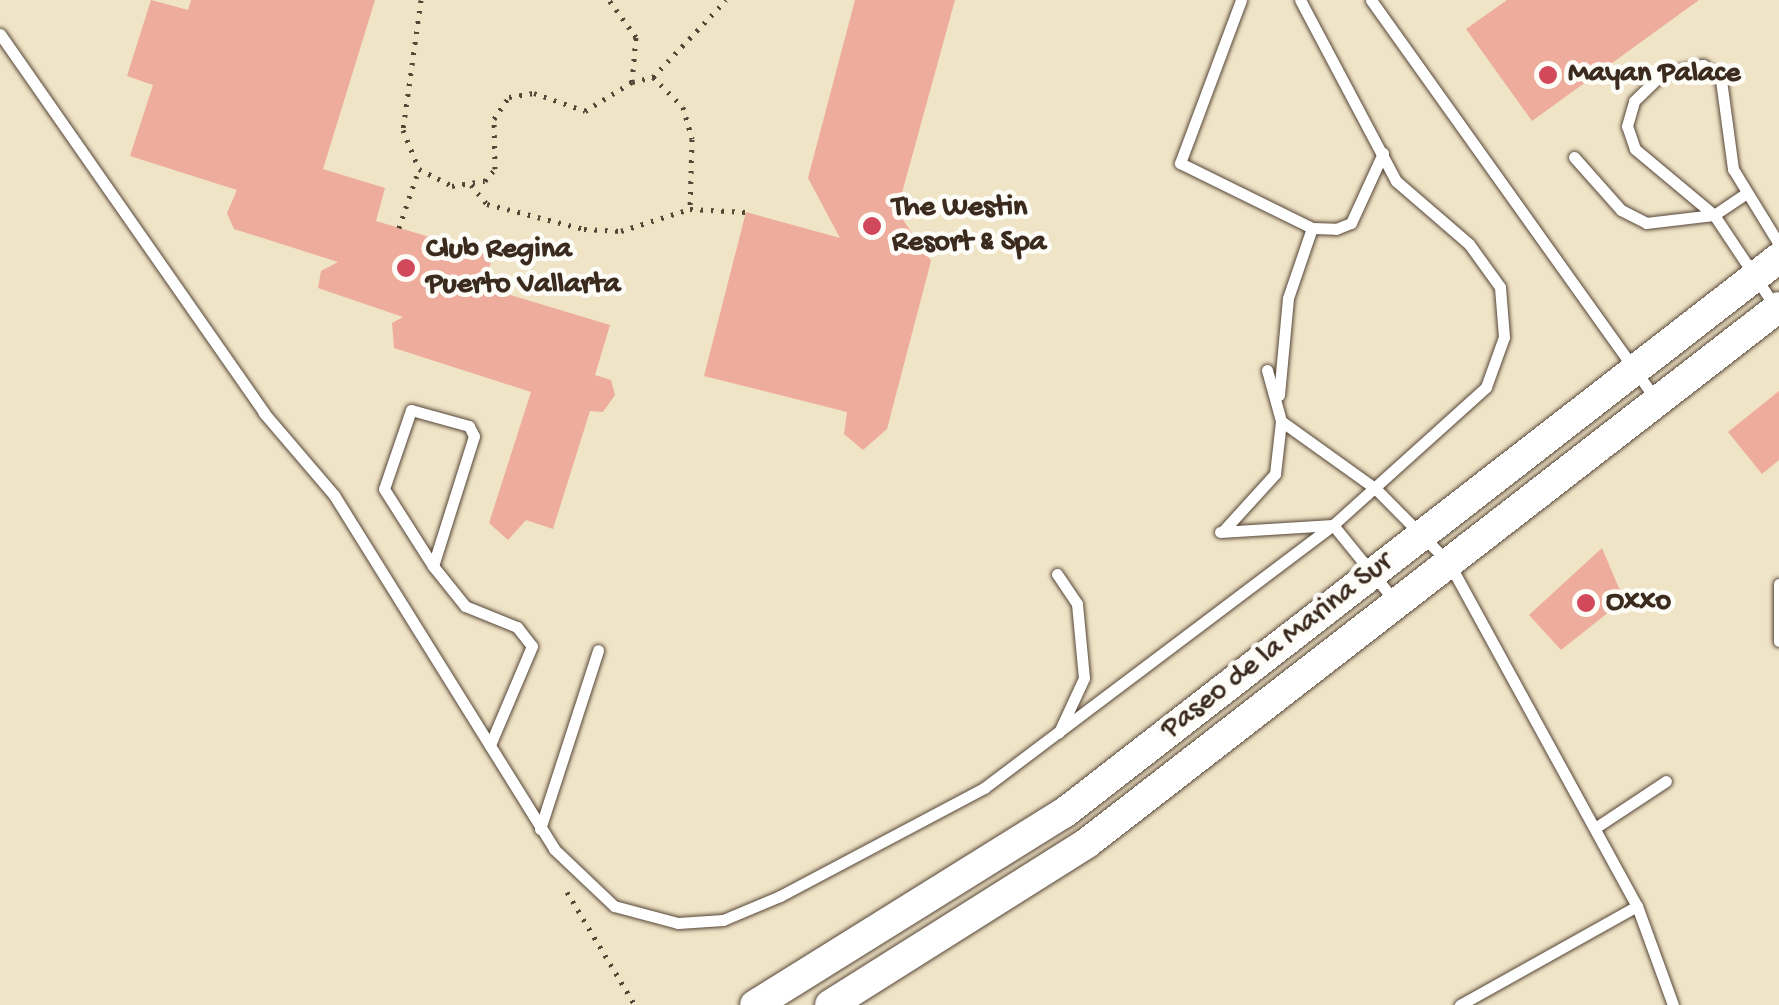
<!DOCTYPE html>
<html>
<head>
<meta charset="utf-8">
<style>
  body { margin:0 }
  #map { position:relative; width:1779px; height:1005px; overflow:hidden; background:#f0e4c7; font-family:"Gochi Hand",sans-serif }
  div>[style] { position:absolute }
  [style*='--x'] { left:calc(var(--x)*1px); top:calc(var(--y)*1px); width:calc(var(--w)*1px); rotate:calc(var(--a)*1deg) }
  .building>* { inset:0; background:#edac9c }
  .path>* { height:5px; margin-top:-2.5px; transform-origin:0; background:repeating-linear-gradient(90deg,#564637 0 2.5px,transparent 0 10.5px) }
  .roads { filter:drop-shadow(0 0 2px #564637) drop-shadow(0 0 2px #564637) }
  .service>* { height:11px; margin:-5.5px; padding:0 5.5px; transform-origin:5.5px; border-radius:5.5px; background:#fff }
  .tertiary>* { height:30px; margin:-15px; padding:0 15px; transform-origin:15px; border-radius:15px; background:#fff }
  .dots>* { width:28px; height:28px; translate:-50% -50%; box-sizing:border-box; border:5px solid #fdfcf7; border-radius:50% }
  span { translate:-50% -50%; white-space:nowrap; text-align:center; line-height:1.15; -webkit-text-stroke:9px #fdfcf7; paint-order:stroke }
  .poi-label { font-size:30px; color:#3b2a1e; font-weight:700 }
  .left { translate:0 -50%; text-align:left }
  .street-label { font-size:30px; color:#3b2a1e }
</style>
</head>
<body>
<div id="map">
  <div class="building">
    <div style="clip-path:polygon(151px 0,188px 10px,191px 0,375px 0,323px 169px,385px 188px,376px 221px,493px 256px,484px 287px,610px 325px,595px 375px,611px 380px,615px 395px,603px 412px,590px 411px,553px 529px,526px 520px,508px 540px,489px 523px,531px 392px,394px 348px,392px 323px,403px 317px,318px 288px,321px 271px,338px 262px,234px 229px,227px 213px,237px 190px,130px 156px,153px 85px,127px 76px)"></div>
    <div style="clip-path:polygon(855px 0,955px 0,897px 211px,931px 261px,887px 429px,863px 450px,844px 434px,847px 412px,704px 376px,746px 212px,840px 238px,808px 178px)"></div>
    <div style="clip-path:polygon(1507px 0,1699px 0,1532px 121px,1466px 29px)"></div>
    <div style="clip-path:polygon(1779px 391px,1779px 460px,1762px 474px,1728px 432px)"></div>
    <div style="clip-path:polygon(1602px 548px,1624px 600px,1561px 650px,1529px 615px)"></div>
  </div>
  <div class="path">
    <div style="--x:421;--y:0;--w:131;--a:97.9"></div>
    <div style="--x:403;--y:130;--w:42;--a:67.7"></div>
    <div style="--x:419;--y:169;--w:37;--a:27"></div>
    <div style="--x:452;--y:186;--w:33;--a:-9"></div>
    <div style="--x:485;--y:181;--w:16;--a:-50"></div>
    <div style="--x:495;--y:169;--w:50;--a:-91.1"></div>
    <div style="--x:494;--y:119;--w:27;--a:-56"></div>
    <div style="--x:509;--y:97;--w:25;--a:-9"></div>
    <div style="--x:534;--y:93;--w:54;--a:19.4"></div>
    <div style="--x:585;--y:111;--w:55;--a:-31.7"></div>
    <div style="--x:632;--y:82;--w:45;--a:-84.9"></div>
    <div style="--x:636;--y:37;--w:46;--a:-126.1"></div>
    <div style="--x:653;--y:77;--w:42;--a:45"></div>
    <div style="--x:683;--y:107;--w:33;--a:74"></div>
    <div style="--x:692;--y:139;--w:70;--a:91.6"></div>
    <div style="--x:632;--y:82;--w:22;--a:-13"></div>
    <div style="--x:653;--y:77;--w:106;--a:-46.5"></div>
    <div style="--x:471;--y:185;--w:25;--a:50"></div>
    <div style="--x:487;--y:204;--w:100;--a:14.5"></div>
    <div style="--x:584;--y:229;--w:37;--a:3"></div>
    <div style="--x:621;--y:231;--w:72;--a:-17.7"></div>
    <div style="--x:690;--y:209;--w:56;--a:3.1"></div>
    <div style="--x:399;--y:228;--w:62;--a:-71.3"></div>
    <div style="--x:567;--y:892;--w:132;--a:59"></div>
  </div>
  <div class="roads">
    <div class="service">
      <div style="--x:1241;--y:0;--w:174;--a:110.5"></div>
      <div style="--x:1180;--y:163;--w:147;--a:26.2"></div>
      <div style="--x:1312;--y:228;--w:24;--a:2"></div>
      <div style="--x:1336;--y:229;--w:16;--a:-22"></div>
      <div style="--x:1351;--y:223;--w:77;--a:-65.4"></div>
      <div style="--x:1371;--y:0;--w:491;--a:54.5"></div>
      <div style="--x:0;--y:34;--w:462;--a:55.1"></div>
      <div style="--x:264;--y:413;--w:108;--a:49.5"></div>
      <div style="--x:334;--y:495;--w:417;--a:58.1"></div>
      <div style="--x:554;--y:849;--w:83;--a:43.5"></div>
      <div style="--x:614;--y:906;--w:66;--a:14.9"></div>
      <div style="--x:678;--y:923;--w:45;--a:-3.8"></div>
      <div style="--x:723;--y:920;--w:62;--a:-22.8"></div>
      <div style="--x:780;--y:896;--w:231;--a:-27.9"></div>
      <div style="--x:984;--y:788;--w:437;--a:-37"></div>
      <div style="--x:1333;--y:525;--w:206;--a:-42"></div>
      <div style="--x:1486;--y:387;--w:53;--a:-70.2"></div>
      <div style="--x:1504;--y:337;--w:50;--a:-94.6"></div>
      <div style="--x:1500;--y:287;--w:53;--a:-125.8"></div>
      <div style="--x:1469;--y:244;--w:96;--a:-139.2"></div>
      <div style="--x:1396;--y:181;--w:205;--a:-117.9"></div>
      <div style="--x:1574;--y:157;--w:71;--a:48.4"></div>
      <div style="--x:1621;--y:210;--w:28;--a:27"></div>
      <div style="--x:1646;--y:223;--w:68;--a:-6.7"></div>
      <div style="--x:1714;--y:215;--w:36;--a:-34"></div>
      <div style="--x:1776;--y:308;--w:112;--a:-123.7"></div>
      <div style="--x:1714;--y:215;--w:103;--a:-140.1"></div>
      <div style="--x:1635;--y:149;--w:24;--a:-109"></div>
      <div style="--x:1627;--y:126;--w:26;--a:-74"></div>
      <div style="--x:1634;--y:101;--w:39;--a:-44"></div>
      <div style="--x:1662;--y:74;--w:42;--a:-12.4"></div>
      <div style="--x:1703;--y:65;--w:23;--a:40"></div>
      <div style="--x:1721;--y:80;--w:90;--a:82.3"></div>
      <div style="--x:1733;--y:169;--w:88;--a:58.5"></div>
      <div style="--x:1267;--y:370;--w:53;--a:74.6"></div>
      <div style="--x:1281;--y:421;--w:117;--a:35.6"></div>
      <div style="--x:1376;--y:489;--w:104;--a:45.4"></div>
      <div style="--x:1449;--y:563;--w:391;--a:61.3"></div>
      <div style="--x:1637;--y:906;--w:203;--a:150.8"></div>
      <div style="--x:1279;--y:395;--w:97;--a:-84.7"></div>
      <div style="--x:1288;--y:298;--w:74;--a:-71.1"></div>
      <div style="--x:1224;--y:530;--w:76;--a:-47.7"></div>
      <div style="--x:1275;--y:474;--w:53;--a:-83.5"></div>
      <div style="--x:1220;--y:532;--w:113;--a:-3.5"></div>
      <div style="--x:1333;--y:525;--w:97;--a:50.9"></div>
      <div style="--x:433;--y:566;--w:136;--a:-72.5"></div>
      <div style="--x:474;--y:436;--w:11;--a:-117"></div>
      <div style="--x:469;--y:426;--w:60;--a:-164.6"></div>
      <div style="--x:411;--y:410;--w:83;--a:108.9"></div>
      <div style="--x:384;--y:489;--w:91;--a:57.5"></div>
      <div style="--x:433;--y:566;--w:51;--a:51.3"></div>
      <div style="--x:465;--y:606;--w:56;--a:22"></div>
      <div style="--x:517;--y:627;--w:24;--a:52"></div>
      <div style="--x:532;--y:646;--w:108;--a:113"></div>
      <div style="--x:1057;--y:574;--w:36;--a:56"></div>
      <div style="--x:1077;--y:604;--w:74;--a:84.6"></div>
      <div style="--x:1084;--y:678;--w:60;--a:114.8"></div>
      <div style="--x:1779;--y:584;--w:57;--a:90"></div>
      <div style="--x:1595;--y:828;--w:85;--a:-33.5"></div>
      <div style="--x:540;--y:829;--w:188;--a:-72"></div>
      <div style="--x:1637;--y:906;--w:105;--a:70"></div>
    </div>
    <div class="tertiary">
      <div style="--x:755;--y:1005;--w:364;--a:-31.9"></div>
      <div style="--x:1064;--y:813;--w:905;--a:-37.82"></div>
      <div style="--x:830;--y:1005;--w:304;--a:-32.2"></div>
      <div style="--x:1087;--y:843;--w:875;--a:-37.76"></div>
    </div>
  </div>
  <div class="dots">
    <div style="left:1548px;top:75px;background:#d1495b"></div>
    <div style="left:872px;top:226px;background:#d1495b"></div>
    <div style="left:406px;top:268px;background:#d1495b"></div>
    <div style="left:1586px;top:603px;background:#d1495b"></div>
  </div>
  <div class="poi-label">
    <span class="left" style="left:1568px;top:75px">Mayan Palace</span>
    <span class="left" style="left:892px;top:226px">The Westin<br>Resort &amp; Spa</span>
    <span class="left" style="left:426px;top:268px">Club Regina<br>Puerto Vallarta</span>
    <span class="left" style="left:1606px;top:603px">Oxxo</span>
  </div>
  <div class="street-label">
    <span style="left:1278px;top:647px;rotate:-38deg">Paseo de la Marina Sur</span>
  </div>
</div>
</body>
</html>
